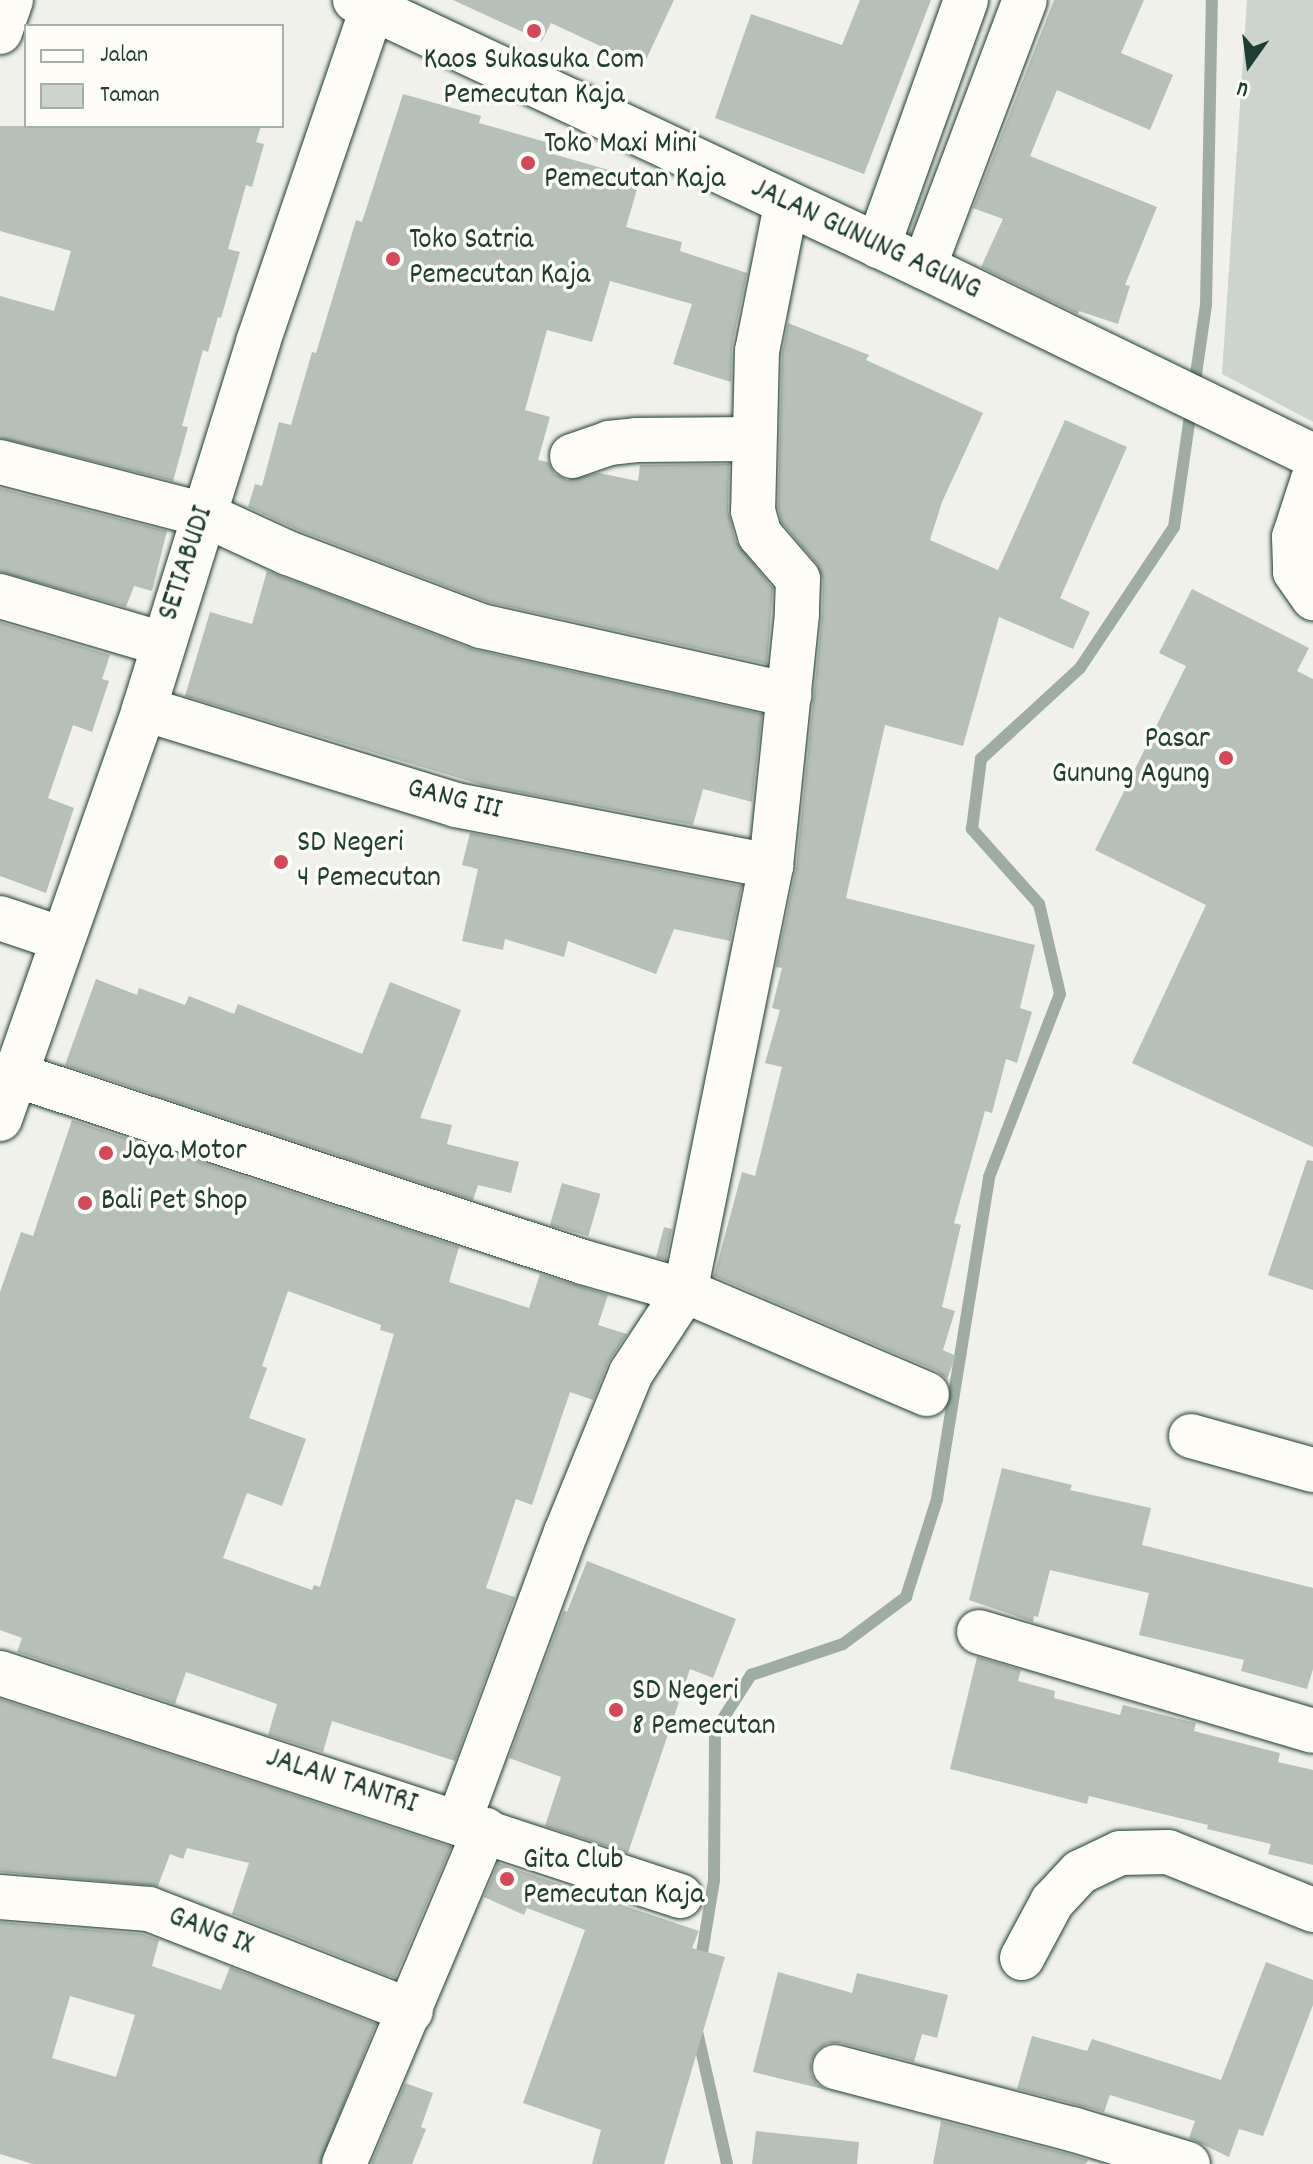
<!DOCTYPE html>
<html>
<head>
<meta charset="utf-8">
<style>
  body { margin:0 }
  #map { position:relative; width:1313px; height:2164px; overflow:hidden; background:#f0f1eb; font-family:Dekko,sans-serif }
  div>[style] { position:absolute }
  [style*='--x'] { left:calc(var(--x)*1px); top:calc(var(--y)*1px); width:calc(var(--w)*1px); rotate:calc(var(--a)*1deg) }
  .green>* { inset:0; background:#cdd3cd }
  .stream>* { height:12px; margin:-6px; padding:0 6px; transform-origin:6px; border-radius:6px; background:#9faca4 }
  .building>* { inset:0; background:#b6bfb8; transform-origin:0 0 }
  .roads { filter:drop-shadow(0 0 2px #1f3d34) drop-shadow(0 0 2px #1f3d34) }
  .minor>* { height:44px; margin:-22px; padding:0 22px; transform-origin:22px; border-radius:22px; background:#fdfcf7 }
  .major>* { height:44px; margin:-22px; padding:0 22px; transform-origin:22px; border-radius:22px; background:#fdfcf7 }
  .dots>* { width:22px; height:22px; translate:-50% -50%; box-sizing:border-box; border:4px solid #fdfcf7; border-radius:50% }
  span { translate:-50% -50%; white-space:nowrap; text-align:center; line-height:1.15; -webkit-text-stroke:7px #fdfcf7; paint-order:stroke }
  .poi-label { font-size:30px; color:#1f3d34 }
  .left { translate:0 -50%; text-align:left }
  .right { translate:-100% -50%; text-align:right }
  .street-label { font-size:30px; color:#1f3d34 }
  .legend { position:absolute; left:24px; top:24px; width:260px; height:104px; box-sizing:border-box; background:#fdfcf7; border:2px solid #a4b0a9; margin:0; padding:10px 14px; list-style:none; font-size:24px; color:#1f3d34 }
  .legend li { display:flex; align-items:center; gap:16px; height:40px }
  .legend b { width:40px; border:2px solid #a4b0a9 }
  .north { position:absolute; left:1209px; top:24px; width:80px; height:80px; -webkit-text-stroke:6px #fdfcf7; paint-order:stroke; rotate:194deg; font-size:22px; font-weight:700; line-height:32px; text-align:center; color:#1f3d34 }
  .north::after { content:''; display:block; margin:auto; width:28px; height:36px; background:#1f3d34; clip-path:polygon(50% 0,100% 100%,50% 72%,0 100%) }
</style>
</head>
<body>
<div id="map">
  <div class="green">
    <div style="clip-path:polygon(1247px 0,1313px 0,1313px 422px,1222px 374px)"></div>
  </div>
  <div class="stream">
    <div style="--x:700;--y:1965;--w:86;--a:-80.6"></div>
    <div style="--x:714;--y:1880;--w:149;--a:-89.6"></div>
    <div style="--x:715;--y:1731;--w:67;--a:-57.3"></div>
    <div style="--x:751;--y:1675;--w:97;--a:-18.6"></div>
    <div style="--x:843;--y:1644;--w:79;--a:-36.7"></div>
    <div style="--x:906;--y:1597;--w:103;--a:-72.4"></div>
    <div style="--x:937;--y:1499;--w:326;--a:-80.8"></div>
    <div style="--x:989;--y:1177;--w:196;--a:-68.8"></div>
    <div style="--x:1060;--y:994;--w:92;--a:-103.1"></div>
    <div style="--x:1039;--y:904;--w:101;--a:-131.8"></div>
    <div style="--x:972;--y:829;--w:71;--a:-82.7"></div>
    <div style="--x:981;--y:759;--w:134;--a:-42.6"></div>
    <div style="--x:1080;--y:668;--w:169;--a:-56.3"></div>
    <div style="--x:1174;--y:527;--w:224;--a:-81.8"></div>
    <div style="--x:1206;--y:305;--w:305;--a:-88.9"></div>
    <div style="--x:696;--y:2027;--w:140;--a:77.2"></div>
  </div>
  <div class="building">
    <div style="clip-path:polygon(453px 0,674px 0,643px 66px,551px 23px,542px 41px)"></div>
    <div style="clip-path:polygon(860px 0,931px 0,864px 174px,715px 118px,751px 14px,842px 45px)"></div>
    <div style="clip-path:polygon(1054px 0,1144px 0,1121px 53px,1173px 75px,1150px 130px,1057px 90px,1030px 156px,1157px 207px,1125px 285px,1130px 286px,1118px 324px,1079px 311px,1078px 314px,981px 267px,1003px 219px,973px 208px)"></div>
    <div style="clip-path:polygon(403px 94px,481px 116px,479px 123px,556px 145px,553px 154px,640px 179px,626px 227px,682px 242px,680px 251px,747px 273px,732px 346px,731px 382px,673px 364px,692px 304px,610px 281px,592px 342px,547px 330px,525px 410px,550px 417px,538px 460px,548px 462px,555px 474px,567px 480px,599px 473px,638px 481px,640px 465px,729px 464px,728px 511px,736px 542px,773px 588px,767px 664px,488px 602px,298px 530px,248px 507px,255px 484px,262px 486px,279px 422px,291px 425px,312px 352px,316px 353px,356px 220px,362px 222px)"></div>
    <div style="clip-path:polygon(0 126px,261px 126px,256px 142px,264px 144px,252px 187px,246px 185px,228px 249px,240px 252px,221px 318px,218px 317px,208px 352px,203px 350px,182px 426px,188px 427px,173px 481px,0 438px,0 296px,54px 311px,71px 251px,0 231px)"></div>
    <div style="clip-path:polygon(788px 323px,869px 355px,866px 360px,983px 413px,942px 502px,930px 540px,998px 570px,1065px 420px,1127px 447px,1060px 598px,1090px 612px,1073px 649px,999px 617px,963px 746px,885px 725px,846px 898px,1035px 945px,1020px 1008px,1032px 1012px,1017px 1063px,1006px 1059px,992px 1113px,985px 1111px,954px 1223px,961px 1225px,942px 1307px,955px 1311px,943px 1350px,956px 1356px,947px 1379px,937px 1371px,714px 1276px,742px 1172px,755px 1176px,782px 1067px,765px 1063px,780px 1010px,772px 1008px,782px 968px,776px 967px,796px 869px,822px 616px,823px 580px,817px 564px,782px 523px,778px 508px,782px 354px)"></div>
    <div style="clip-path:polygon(0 488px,167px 531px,152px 591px,134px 586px,126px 607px,0 572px)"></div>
    <div style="clip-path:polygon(267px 571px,475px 650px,762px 714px,752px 802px,703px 789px,693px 825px,482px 785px,185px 696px,210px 612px,252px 624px)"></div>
    <div style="clip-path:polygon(1192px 589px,1309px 648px,1297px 671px,1313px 679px,1313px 1147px,1132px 1063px,1206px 905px,1095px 850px,1186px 666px,1159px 653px)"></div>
    <div style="clip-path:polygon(0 622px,110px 655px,102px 679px,109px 681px,92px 732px,73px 725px,48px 798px,74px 808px,46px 893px,0 876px)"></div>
    <div style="clip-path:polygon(470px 833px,742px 886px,730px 941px,674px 929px,656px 974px,568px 941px,564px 957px,505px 939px,503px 950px,462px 941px,478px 869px,462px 865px)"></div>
    <div style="clip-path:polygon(96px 979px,137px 995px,139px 988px,185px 1005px,189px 996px,234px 1014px,238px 1004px,362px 1054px,390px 982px,461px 1010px,420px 1118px,452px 1125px,447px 1144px,519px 1162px,511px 1193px,478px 1185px,473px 1200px,65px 1065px)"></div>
    <div style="clip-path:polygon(evenodd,72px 1120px,459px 1247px,449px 1282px,529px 1308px,540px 1274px,608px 1295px,598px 1325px,627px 1334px,608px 1363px,593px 1400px,570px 1392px,532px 1505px,516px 1499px,486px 1588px,515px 1597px,455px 1761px,332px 1721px,323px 1752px,268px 1735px,277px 1704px,186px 1672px,175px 1704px,17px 1652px,22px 1638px,0 1630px,0 1292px,21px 1232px,33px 1236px,72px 1120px,288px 1291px,381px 1325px,380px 1330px,394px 1334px,320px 1587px,314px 1585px,312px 1590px,223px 1558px,247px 1493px,282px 1506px,306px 1439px,249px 1418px,267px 1368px,262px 1366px,288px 1291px)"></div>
    <div style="clip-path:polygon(1307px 1160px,1313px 1161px,1313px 1290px,1268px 1275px)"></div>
    <div style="left:562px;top:1183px;width:40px;height:44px;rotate:16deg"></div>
    <div style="clip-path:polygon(664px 1227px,672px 1229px,666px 1260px,656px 1257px)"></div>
    <div style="clip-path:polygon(1002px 1468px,1072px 1485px,1070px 1490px,1151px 1508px,1142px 1545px,1313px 1588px,1313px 1669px,1307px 1689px,1241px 1671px,1244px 1660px,1139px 1635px,1149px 1593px,1050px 1570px,1038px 1617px,1034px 1616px,1033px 1622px,969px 1600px)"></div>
    <div style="clip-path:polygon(587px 1561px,736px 1619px,713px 1678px,690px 1669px,628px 1853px,545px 1826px,561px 1777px,509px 1758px,564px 1610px,567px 1612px)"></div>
    <div style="clip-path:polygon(977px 1657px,1021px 1670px,1018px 1681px,1055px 1691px,1054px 1698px,1120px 1715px,1123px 1705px,1196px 1723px,1194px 1731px,1280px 1753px,1278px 1762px,1313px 1770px,1313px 1865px,1268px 1854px,1271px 1844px,1207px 1829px,1208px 1825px,1089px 1796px,1087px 1804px,950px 1769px)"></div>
    <div style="clip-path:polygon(0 1699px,451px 1847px,395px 1978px,232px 1914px,249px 1863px,187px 1848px,183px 1859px,170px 1854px,158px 1886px,0 1872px)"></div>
    <div style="clip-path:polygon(498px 1863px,699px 1931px,692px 1948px,725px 1957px,664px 2164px,592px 2164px,601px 2130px,523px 2103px,585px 1930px,527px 1908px,524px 1915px,484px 1897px)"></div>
    <div style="clip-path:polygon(evenodd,0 1922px,143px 1934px,159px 1940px,152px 1966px,221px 1990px,230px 1967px,376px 2024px,320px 2164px,33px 2164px,0 2154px,0 1922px,70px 1996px,135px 2015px,116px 2077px,52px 2058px,70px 1996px)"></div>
    <div style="clip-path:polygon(1266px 1962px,1313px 1980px,1313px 2005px,1263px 2136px,1239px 2129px,1229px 2157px,1189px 2138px,1195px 2121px,1110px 2095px,1104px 2112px,1017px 2089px,1032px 2036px,1087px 2051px,1092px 2039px,1221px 2080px)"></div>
    <div style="clip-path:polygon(778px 1972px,852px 1993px,857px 1973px,948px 1995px,937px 2038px,922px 2034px,914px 2062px,841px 2043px,828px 2043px,817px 2050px,811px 2061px,811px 2074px,817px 2084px,827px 2090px,753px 2072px)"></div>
    <div style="clip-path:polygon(405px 2083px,433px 2093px,421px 2127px,426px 2129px,412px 2164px,371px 2164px)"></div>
    <div style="clip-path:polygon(941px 2121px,1065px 2153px,1088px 2160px,1086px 2164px,933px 2164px)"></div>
    <div style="clip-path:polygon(756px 2131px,859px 2142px,857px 2164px,752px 2164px)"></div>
  </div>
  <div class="roads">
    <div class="minor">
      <div style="--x:0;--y:32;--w:34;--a:-71"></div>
      <div style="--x:786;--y:205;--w:149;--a:101.2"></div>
      <div style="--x:757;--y:351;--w:160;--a:91.4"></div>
      <div style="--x:753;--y:511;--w:25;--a:74"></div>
      <div style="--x:760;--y:535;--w:58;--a:49.2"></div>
      <div style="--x:798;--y:579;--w:35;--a:92"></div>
      <div style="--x:797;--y:614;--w:253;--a:95.9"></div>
      <div style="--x:771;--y:866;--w:434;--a:101.4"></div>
      <div style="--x:685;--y:1291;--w:263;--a:23.1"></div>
      <div style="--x:878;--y:246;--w:261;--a:-70.3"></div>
      <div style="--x:924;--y:267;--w:285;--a:-69.3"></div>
      <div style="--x:572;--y:456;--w:39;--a:-19"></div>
      <div style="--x:609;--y:443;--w:27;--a:-6"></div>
      <div style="--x:636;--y:440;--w:117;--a:-0.5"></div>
      <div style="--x:0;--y:462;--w:212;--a:14.5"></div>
      <div style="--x:205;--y:515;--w:91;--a:24.6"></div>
      <div style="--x:288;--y:553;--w:206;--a:20.7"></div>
      <div style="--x:481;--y:626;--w:316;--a:12.6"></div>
      <div style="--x:1313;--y:479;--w:61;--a:108.1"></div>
      <div style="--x:1294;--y:537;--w:35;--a:88"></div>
      <div style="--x:1295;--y:572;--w:32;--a:55"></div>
      <div style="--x:0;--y:596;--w:170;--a:16.4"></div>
      <div style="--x:144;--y:709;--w:326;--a:17.1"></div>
      <div style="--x:456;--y:805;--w:321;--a:11"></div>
      <div style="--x:0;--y:918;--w:65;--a:18.7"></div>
      <div style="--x:16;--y:1075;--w:597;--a:18.25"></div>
      <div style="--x:583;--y:1262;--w:106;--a:15.9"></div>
      <div style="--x:685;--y:1291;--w:98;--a:123.4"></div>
      <div style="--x:631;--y:1373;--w:172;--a:112.2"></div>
      <div style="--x:566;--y:1532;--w:308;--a:110.3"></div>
      <div style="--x:1191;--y:1436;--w:127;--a:15.6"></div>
      <div style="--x:979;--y:1632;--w:348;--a:16.5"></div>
      <div style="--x:0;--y:1673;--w:716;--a:18.16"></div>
      <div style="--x:0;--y:1897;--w:149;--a:4.6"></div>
      <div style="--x:149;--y:1909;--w:281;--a:21.3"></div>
      <div style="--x:1022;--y:1958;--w:64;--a:-61.8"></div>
      <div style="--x:1052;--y:1902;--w:41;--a:-47"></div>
      <div style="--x:1080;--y:1872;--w:44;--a:-25.4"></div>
      <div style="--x:1120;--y:1853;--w:48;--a:-1.2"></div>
      <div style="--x:1168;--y:1852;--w:156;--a:21.8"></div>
      <div style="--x:835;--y:2067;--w:245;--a:14.7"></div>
      <div style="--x:1072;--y:2129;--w:121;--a:16.8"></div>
      <div style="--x:344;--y:2164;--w:363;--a:-67.1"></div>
    </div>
    <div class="major">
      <div style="--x:355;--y:0;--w:629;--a:25.14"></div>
      <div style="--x:924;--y:267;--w:432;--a:25.9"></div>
      <div style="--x:0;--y:1119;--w:435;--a:-70.6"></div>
      <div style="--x:144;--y:709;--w:384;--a:-72.7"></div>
      <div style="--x:258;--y:342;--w:361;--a:-71.1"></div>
    </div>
  </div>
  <div class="dots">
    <div style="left:534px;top:31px;background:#d1495b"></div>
    <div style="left:528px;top:163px;background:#d1495b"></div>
    <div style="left:393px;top:259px;background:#d1495b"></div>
    <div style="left:1226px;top:758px;background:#d1495b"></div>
    <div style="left:281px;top:862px;background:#d1495b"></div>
    <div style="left:106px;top:1153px;background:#d1495b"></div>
    <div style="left:85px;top:1203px;background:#d1495b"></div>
    <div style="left:616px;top:1710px;background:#d1495b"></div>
    <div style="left:507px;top:1879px;background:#d1495b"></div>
  </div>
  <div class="poi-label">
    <span style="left:534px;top:79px">Kaos Sukasuka Com<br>Pemecutan Kaja</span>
    <span class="left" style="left:544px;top:163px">Toko Maxi Mini<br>Pemecutan Kaja</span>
    <span class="left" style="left:409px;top:259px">Toko Satria<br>Pemecutan Kaja</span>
    <span class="right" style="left:1210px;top:758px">Pasar<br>Gunung Agung</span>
    <span class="left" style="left:297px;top:862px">SD Negeri<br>4 Pemecutan</span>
    <span class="left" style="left:122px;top:1153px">Jaya Motor</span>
    <span class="left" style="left:101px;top:1203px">Bali Pet Shop</span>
    <span class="left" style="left:632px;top:1710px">SD Negeri<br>8 Pemecutan</span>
    <span class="left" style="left:523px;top:1879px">Gita Club<br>Pemecutan Kaja</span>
  </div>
  <div class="street-label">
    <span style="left:865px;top:241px;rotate:25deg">JALAN GUNUNG AGUNG</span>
    <span style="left:188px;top:564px;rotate:-72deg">SETIABUDI</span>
    <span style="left:454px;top:801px;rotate:14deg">GANG III</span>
    <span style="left:341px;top:1783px;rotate:18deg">JALAN TANTRI</span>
    <span style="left:210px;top:1933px;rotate:21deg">GANG IX</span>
  </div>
  <ul class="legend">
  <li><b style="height:10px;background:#fdfcf7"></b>Jalan</li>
  <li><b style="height:22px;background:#cdd3cd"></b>Taman</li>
  </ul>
  <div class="north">U</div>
</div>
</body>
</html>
